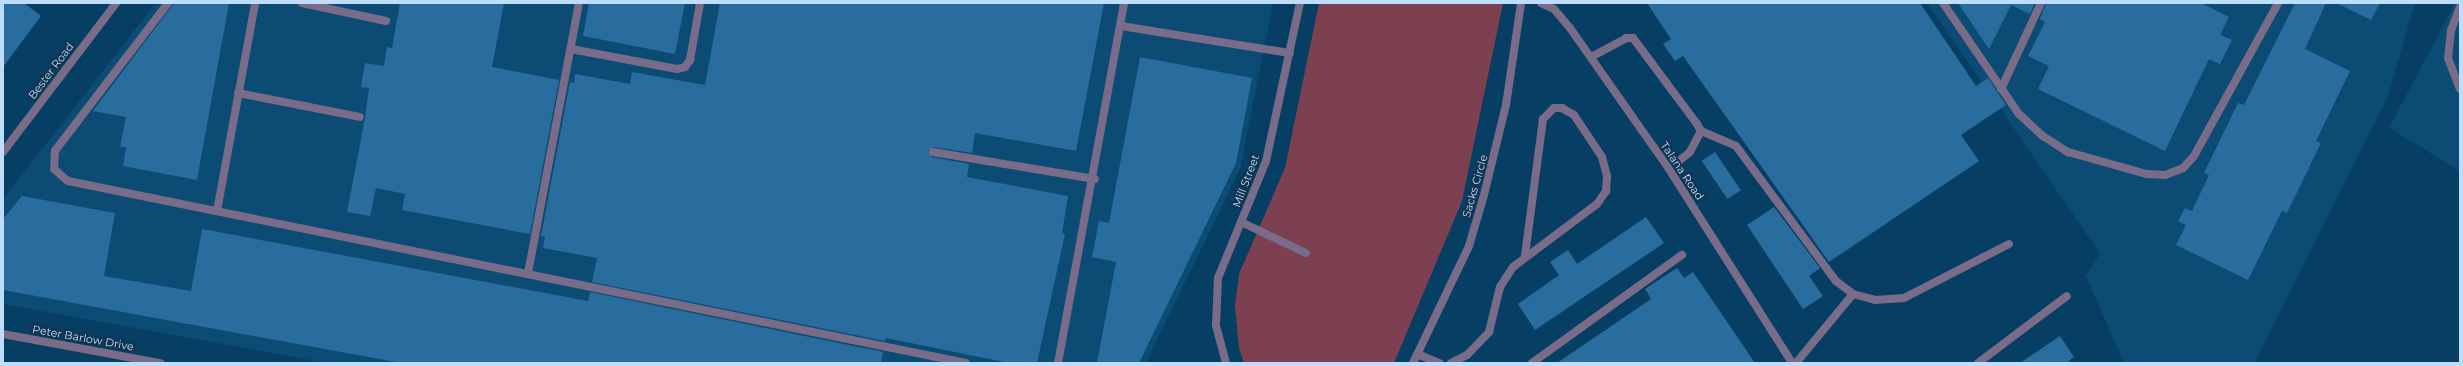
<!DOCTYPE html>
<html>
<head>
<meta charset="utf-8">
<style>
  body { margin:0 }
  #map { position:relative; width:2463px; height:366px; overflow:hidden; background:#073f64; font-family:Montserrat,sans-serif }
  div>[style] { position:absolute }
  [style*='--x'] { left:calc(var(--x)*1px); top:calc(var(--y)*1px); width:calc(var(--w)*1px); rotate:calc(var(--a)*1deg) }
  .built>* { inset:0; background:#0b4b74 }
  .green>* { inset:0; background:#7d4050 }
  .building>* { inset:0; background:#296d9f; transform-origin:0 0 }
  .service>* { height:8px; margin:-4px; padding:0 4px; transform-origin:4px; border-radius:4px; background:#786c89 }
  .minor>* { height:8px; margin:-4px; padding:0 4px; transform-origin:4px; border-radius:4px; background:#786c89 }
  .tertiary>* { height:8px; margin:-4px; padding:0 4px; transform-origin:4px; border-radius:4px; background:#786c89 }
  span { translate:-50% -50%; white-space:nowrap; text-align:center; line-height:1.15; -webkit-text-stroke:4px #11344f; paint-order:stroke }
  .street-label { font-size:11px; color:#bdddfa }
  .frame { position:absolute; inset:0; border:4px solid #bdddfa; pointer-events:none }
</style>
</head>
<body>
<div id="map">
  <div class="built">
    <div style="clip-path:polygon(156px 3px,1273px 3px,1240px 169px,1146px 363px,327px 363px,3px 304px,3px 199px)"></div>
    <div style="clip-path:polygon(1927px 3px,2415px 3px,2388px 96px,2254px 363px,2124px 363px,2086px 276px,2100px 253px)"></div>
    <div style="clip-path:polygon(2455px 3px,2460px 3px,2460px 171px,2389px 128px)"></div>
  </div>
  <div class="green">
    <div style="clip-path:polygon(1319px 3px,1503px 3px,1462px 201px,1394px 363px,1244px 363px,1239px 348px,1235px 305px,1239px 274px,1285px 168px)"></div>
  </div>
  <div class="building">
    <div style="clip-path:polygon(3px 3px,24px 3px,41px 16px,3px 67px)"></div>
    <div style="clip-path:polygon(174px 3px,229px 3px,197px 180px,123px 166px,126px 147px,120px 147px,126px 117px,93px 111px)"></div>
    <div style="clip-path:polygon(400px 3px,504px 3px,492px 67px,559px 80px,530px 234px,402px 210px,405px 194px,376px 188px,370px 216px,347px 212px,365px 118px,369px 88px,361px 87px,365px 63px,384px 66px,387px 47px,392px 48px)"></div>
    <div style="clip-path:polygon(589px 3px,685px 3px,675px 54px,583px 36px)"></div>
    <div style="clip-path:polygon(720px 3px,1104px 3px,1076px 151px,975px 133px,972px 153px,934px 147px,928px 151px,932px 157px,969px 164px,967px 177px,1068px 196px,1062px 233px,1065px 234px,1037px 363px,1009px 363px,886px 338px,885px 341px,592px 282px,597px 258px,543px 248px,545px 237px,541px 236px,570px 82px,574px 83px,575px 74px,630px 84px,632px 72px,705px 85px)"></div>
    <div style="clip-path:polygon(1647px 3px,1920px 3px,1976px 86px,1988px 78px,2006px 105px,1961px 135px,1979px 161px,1829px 262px,1683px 56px,1675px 61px,1663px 44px,1671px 39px)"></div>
    <div style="clip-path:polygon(1958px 3px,2035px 3px,2030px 14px,2011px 5px,1989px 49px)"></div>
    <div style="clip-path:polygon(2046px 3px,2201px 3px,2229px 17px,2220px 35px,2232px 40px,2220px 64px,2209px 59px,2165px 151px,2038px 89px,2049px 66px,2028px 56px,2045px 22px,2040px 19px)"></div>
    <div style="clip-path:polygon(2295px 3px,2326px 3px,2305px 49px,2350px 71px,2316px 141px,2321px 143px,2287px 213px,2282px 211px,2248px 280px,2176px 245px,2186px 225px,2178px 221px,2185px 208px,2192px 211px,2209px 175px,2204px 173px,2238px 103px,2244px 105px)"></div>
    <div style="clip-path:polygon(2336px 3px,2380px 3px,2371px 20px)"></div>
    <div style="clip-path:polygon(1140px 57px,1252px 78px,1236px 163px,1139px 363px,1097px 363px,1116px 262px,1092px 257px,1099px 221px,1109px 223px)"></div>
    <div style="left:1715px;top:152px;width:46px;height:16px;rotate:56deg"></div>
    <div style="clip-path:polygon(22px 196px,115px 213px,104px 276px,191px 291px,202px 229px,588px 301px,590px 292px,883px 352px,881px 363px,401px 363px,3px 290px,3px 219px)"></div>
    <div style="clip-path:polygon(1774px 207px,1820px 268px,1809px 276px,1823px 296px,1803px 309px,1747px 225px)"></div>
    <div style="clip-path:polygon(1646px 217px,1664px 243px,1535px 330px,1518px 304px,1559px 275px,1550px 262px,1568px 250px,1577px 264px)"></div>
    <div style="clip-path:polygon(1677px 268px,1684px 278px,1693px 272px,1755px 363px,1557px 363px,1651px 299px,1645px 289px)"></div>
    <div style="clip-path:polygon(2060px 336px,2074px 357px,2066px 363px,2020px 363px)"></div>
  </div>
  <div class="service">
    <div style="--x:168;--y:3;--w:186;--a:127.4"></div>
    <div style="--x:55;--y:151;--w:18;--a:93"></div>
    <div style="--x:54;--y:169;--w:18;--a:41"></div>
    <div style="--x:68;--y:181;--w:916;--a:11.46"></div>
    <div style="--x:302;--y:3;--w:86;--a:12.1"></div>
    <div style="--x:1943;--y:3;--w:135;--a:55.6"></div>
    <div style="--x:2019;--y:114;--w:33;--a:43"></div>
    <div style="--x:2043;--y:136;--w:30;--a:33"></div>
    <div style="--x:2068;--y:152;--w:82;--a:15.6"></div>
    <div style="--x:2147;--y:174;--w:18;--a:3"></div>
    <div style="--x:2165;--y:175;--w:19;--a:-21"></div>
    <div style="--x:2183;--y:168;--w:16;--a:-47"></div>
    <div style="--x:2194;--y:156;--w:175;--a:-61.2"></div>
    <div style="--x:2460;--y:7;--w:25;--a:111"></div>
    <div style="--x:2451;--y:30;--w:28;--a:96"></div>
    <div style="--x:2448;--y:58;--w:33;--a:69"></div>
    <div style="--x:1121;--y:26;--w:171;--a:9.1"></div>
    <div style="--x:571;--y:49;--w:108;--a:10.7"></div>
    <div style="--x:677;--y:69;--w:8;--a:-14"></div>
    <div style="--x:685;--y:67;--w:9;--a:-54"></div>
    <div style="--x:690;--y:60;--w:58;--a:-80"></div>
    <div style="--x:1591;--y:57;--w:40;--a:-28"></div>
    <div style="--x:1626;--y:38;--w:7;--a:0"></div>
    <div style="--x:1633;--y:38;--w:107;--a:53.3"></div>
    <div style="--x:1697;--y:124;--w:8;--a:60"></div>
    <div style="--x:1701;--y:131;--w:24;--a:118"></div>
    <div style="--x:1690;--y:152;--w:27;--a:141"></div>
    <div style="--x:2001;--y:89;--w:95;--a:-65.1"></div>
    <div style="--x:238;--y:93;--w:124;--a:11.1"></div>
    <div style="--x:1701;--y:131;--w:38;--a:23"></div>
    <div style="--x:1736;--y:146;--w:168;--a:53.5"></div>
    <div style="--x:1836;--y:281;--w:21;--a:37"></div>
    <div style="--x:1853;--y:294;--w:23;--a:15"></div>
    <div style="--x:1875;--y:300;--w:29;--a:-4"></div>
    <div style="--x:1904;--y:298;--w:118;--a:-27.2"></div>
    <div style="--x:933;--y:152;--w:164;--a:9.5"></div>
    <div style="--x:217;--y:211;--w:211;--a:-79.6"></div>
    <div style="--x:1241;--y:222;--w:72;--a:25.5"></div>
    <div style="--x:528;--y:273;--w:275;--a:-79.3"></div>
    <div style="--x:1417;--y:354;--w:24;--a:22"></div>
    <div style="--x:1058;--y:363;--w:366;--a:-79.6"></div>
    <div style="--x:1413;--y:363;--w:130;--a:-64.4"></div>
    <div style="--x:1469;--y:246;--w:53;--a:-73.6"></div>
    <div style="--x:1484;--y:195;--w:93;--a:-76.3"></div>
    <div style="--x:1506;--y:105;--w:103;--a:-81.6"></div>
    <div style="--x:1451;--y:363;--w:18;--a:-27"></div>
    <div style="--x:1467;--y:355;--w:32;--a:-46"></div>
    <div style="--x:1489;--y:332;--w:46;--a:-76.3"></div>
    <div style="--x:1500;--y:287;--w:24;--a:-57"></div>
    <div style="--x:1513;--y:267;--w:105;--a:-36.9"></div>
    <div style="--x:1597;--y:204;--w:16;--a:-55"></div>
    <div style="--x:1606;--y:191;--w:15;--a:-86"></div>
    <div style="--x:1607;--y:176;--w:20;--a:-105"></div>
    <div style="--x:1602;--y:157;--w:50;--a:-123.7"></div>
    <div style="--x:1574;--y:115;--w:14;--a:-150"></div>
    <div style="--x:1562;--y:108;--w:8;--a:180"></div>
    <div style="--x:1554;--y:108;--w:16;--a:135"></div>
    <div style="--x:1543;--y:119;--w:138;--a:97.5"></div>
    <div style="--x:1532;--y:363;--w:185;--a:-35.8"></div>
    <div style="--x:1796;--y:363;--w:89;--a:-50.4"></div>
    <div style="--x:1978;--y:363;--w:111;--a:-37"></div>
  </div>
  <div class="minor">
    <div style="--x:1541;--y:3;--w:14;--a:25"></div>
    <div style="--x:1554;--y:9;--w:25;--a:50"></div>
    <div style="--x:1570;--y:28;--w:172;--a:54.9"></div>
    <div style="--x:1669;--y:169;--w:230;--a:57.6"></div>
    <div style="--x:3;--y:152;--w:187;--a:-52.8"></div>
    <div style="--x:1226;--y:363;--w:39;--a:-105"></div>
    <div style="--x:1216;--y:325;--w:47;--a:-87.6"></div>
    <div style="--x:1218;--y:278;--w:126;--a:-67.7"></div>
    <div style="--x:1266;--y:161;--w:162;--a:-77.9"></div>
  </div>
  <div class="tertiary">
    <div style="--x:3;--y:334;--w:160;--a:10.5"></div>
  </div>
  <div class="street-label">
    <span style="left:51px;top:71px;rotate:-53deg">Bester Road</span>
    <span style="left:1682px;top:171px;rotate:56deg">Talana Road</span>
    <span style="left:1246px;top:181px;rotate:-69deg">Mill Street</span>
    <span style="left:1475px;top:186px;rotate:-74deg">Sacks Circle</span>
    <span style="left:83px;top:338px;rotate:10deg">Peter Barlow Drive</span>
  </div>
  <div class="frame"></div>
</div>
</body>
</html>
